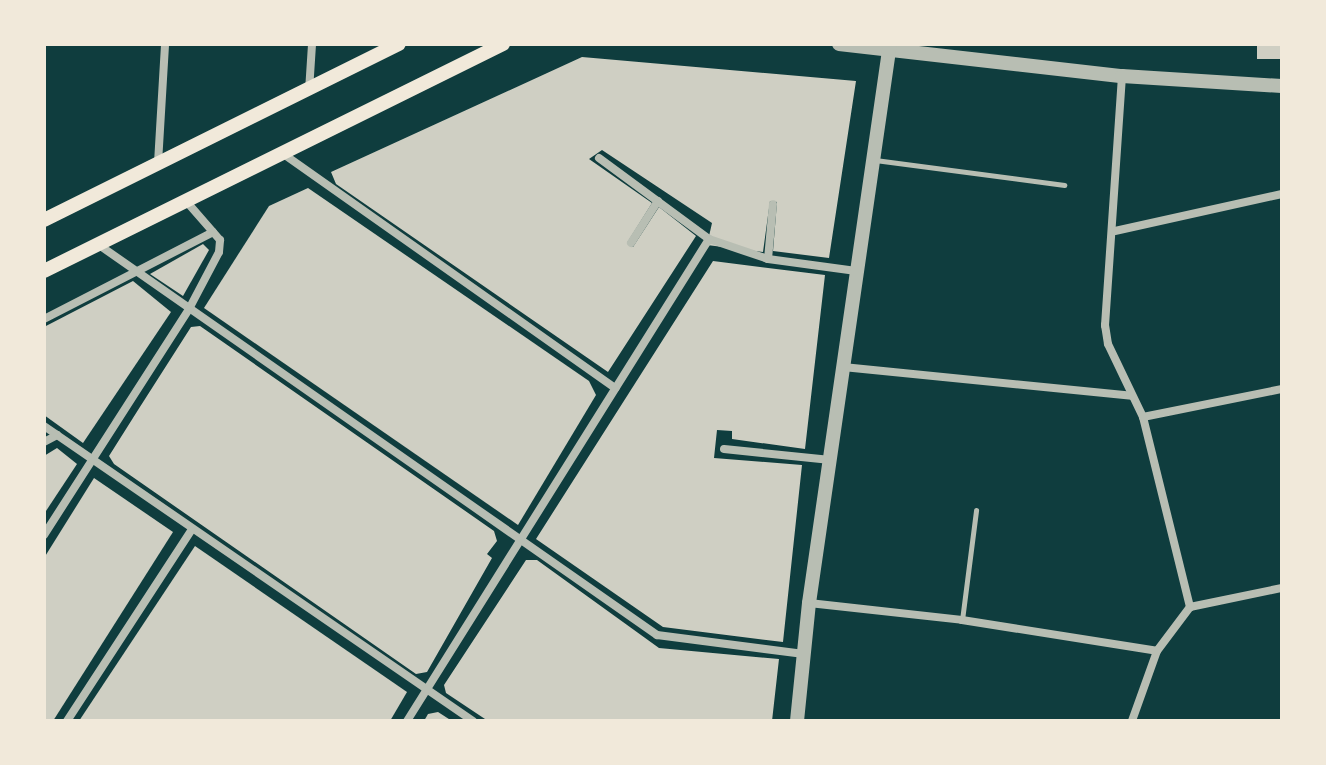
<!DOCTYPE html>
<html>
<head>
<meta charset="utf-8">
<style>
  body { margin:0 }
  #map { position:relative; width:1326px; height:765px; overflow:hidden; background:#0f3d3e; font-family:"Times New Roman",serif }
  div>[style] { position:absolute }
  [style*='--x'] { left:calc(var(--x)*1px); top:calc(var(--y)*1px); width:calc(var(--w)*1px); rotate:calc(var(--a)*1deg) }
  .building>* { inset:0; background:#cfcfc3; transform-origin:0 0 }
  .service>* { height:5px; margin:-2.5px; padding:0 2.5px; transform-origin:2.5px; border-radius:2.5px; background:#b8beb3 }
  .minor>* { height:8px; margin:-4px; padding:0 4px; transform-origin:4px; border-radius:4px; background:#b8beb3 }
  .tertiary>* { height:14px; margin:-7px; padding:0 7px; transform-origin:7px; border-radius:7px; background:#b8beb3 }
  .secondary>* { height:14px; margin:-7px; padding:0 7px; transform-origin:7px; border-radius:7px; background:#f1e9da }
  span { translate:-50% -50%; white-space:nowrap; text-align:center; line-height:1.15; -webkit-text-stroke:6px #f1e9da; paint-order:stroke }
  .frame { position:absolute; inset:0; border:46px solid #f1e9da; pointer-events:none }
</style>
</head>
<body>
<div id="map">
  <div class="building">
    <div style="left:1257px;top:44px;width:25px;height:15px"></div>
    <div style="clip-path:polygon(582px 57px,856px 81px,829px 258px,773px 251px,777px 202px,770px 201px,763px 252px,707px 245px,712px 223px,602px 150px,589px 159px,652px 203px,627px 243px,633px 247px,659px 207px,696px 236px,608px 372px,336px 184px,331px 172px)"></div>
    <div style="clip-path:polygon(308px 188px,589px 381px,596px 395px,518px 525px,204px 308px,269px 206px)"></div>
    <div style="clip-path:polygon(203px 244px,209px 250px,183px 296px,150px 274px)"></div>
    <div style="clip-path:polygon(713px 261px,825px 275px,805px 449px,732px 439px,732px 431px,717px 430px,714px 458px,802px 465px,783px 642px,663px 627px,536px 539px)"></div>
    <div style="clip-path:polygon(133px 281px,171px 312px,83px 443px,44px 415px,44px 327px)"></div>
    <div style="clip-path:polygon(200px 326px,494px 531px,497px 541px,487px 554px,492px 558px,427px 672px,416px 674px,114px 464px,109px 456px,138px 410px,191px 327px)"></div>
    <div style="clip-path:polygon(57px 448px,77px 464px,44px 514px,44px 456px)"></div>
    <div style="clip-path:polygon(94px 478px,173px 532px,53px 721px,44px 721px,44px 558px)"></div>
    <div style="clip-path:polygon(195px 546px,407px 692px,390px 721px,79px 721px)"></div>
    <div style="clip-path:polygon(526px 560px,537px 560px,659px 648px,779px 659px,772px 721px,488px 721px,446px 693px,444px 685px)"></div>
    <div style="clip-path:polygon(438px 712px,452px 721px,424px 721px,428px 714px)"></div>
  </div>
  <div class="service">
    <div style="--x:875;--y:160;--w:191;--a:7.5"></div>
    <div style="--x:962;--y:620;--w:111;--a:-82.7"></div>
  </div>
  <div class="minor">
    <div style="--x:1122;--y:76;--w:250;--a:93.9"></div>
    <div style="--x:1105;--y:325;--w:19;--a:81"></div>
    <div style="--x:1108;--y:344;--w:81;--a:64.4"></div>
    <div style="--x:1143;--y:417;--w:196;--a:76.1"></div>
    <div style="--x:1190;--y:607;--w:55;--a:126.9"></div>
    <div style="--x:1157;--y:651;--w:74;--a:109.7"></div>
    <div style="--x:309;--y:91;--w:47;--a:-86.3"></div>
    <div style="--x:282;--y:153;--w:408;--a:35.2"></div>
    <div style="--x:599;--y:158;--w:137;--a:36.4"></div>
    <div style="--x:709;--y:239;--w:62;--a:18.7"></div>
    <div style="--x:768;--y:259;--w:89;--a:7.8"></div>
    <div style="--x:158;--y:163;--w:119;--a:-86.6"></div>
    <div style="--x:1115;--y:231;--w:171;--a:-12.5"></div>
    <div style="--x:631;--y:243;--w:50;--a:-57.3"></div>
    <div style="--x:99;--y:245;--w:681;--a:34.95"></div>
    <div style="--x:657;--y:635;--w:148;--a:7.4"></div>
    <div style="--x:768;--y:259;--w:55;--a:-84.8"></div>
    <div style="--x:44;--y:319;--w:190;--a:-27.2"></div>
    <div style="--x:843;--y:367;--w:290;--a:5.7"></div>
    <div style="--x:1143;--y:417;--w:142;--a:-11.4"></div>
    <div style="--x:44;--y:426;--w:521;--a:34.51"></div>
    <div style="--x:44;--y:442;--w:15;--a:-28"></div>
    <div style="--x:724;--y:449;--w:107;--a:5.9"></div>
    <div style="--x:44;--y:535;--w:269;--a:-57.3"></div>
    <div style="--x:189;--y:309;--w:64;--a:-62.2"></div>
    <div style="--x:219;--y:252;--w:12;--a:-85"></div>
    <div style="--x:220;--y:240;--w:50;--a:-131"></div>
    <div style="--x:809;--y:603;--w:154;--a:6.3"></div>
    <div style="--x:962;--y:620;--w:197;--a:9"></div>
    <div style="--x:1190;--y:607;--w:94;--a:-11.7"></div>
    <div style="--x:67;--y:721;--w:229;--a:-56.9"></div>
    <div style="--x:407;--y:721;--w:569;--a:-57.93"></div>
  </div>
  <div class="tertiary">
    <div style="--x:839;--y:44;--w:285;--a:6.5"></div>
    <div style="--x:1122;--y:76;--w:160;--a:3.6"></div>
    <div style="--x:797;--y:721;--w:119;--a:-84.2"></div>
    <div style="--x:809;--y:603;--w:565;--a:-81.76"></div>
  </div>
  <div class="secondary">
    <div style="--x:44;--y:220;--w:396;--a:-26.4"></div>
    <div style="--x:44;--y:271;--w:512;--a:-26.31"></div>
  </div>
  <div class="frame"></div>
</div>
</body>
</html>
